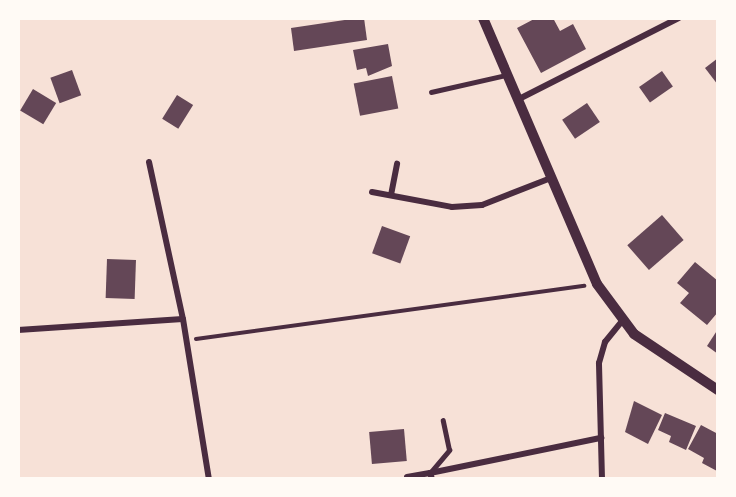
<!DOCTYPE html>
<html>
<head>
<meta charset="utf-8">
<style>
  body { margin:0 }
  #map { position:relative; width:736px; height:497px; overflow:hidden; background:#f7e1d7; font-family:"Playfair Display",serif }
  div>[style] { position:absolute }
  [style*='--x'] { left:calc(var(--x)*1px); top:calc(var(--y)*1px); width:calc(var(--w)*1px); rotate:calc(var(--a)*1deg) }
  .building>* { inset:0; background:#644757; transform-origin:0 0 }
  .path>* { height:4px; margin:-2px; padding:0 2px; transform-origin:2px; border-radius:2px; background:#4a2c40 }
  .service>* { height:4.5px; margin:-2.25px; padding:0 2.25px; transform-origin:2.25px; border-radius:2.25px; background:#4a2c40 }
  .minor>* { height:6px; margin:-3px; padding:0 3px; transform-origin:3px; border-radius:3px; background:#4a2c40 }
  .tertiary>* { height:10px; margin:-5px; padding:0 5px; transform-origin:5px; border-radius:5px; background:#4a2c40 }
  span { translate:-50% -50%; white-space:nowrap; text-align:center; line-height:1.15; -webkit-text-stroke:6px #fffaf5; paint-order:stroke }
  .frame { position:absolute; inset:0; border:20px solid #fffaf5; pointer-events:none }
</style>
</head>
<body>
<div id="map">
  <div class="building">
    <div style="clip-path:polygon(358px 18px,364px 18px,367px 40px,294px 51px,291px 28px)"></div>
    <div style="clip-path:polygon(536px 18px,553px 18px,560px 31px,573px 24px,586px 49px,541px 73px,517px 28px)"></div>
    <div style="clip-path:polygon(388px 44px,392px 66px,368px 76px,366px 68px,357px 70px,353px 50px)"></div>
    <div style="clip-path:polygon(718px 58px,718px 85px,705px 68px)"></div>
    <div style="left:72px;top:70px;width:27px;height:23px;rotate:70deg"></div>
    <div style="left:662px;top:71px;width:19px;height:28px;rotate:55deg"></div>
    <div style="left:392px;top:76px;width:33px;height:39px;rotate:79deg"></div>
    <div style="left:33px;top:89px;width:27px;height:25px;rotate:31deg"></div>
    <div style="left:177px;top:95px;width:19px;height:28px;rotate:32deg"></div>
    <div style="left:587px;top:103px;width:23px;height:30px;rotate:56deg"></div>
    <div style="left:662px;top:215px;width:33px;height:46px;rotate:49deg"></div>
    <div style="left:382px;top:226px;width:30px;height:29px;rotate:20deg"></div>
    <div style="left:107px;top:259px;width:29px;height:39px;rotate:2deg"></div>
    <div style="clip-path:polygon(695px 262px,718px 281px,718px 312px,707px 325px,680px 303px,689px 293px,677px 283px)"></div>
    <div style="clip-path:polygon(718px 329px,718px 354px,707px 346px)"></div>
    <div style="clip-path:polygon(634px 401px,662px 415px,648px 444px,625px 432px)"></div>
    <div style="clip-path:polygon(665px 413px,696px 426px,686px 450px,669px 442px,671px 436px,658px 430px)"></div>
    <div style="clip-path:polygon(701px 425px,718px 434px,717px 471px,702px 463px,704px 458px,688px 449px)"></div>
    <div style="left:404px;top:429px;width:32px;height:35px;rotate:85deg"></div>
  </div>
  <div class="path">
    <div style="--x:196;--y:339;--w:392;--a:-7.8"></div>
  </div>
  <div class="service">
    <div style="--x:431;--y:92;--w:77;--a:-12.8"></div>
    <div style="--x:430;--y:473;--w:30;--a:-50"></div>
    <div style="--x:449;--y:450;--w:30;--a:-102"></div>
  </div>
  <div class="minor">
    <div style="--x:519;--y:99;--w:179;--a:-26.9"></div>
    <div style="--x:149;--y:162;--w:161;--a:77.8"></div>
    <div style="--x:183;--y:319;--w:162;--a:80.8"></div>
    <div style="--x:372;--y:192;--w:81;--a:10.6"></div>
    <div style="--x:452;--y:207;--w:30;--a:-4"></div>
    <div style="--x:482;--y:205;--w:74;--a:-21.4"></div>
    <div style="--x:391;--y:195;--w:32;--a:-79"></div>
    <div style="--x:18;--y:330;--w:165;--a:-3.8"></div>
    <div style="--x:407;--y:477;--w:23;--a:-10"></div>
    <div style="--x:432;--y:479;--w:6;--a:-108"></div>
    <div style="--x:430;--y:473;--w:175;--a:-11.6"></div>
    <div style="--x:602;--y:479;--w:116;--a:-91.5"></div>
    <div style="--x:599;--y:363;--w:22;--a:-74"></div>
    <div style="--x:605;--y:342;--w:27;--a:-51"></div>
  </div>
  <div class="tertiary">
    <div style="--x:483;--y:18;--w:289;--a:66.8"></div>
    <div style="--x:597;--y:284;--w:62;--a:53.5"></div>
    <div style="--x:634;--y:334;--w:101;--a:33.7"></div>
  </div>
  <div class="frame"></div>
</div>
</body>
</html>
